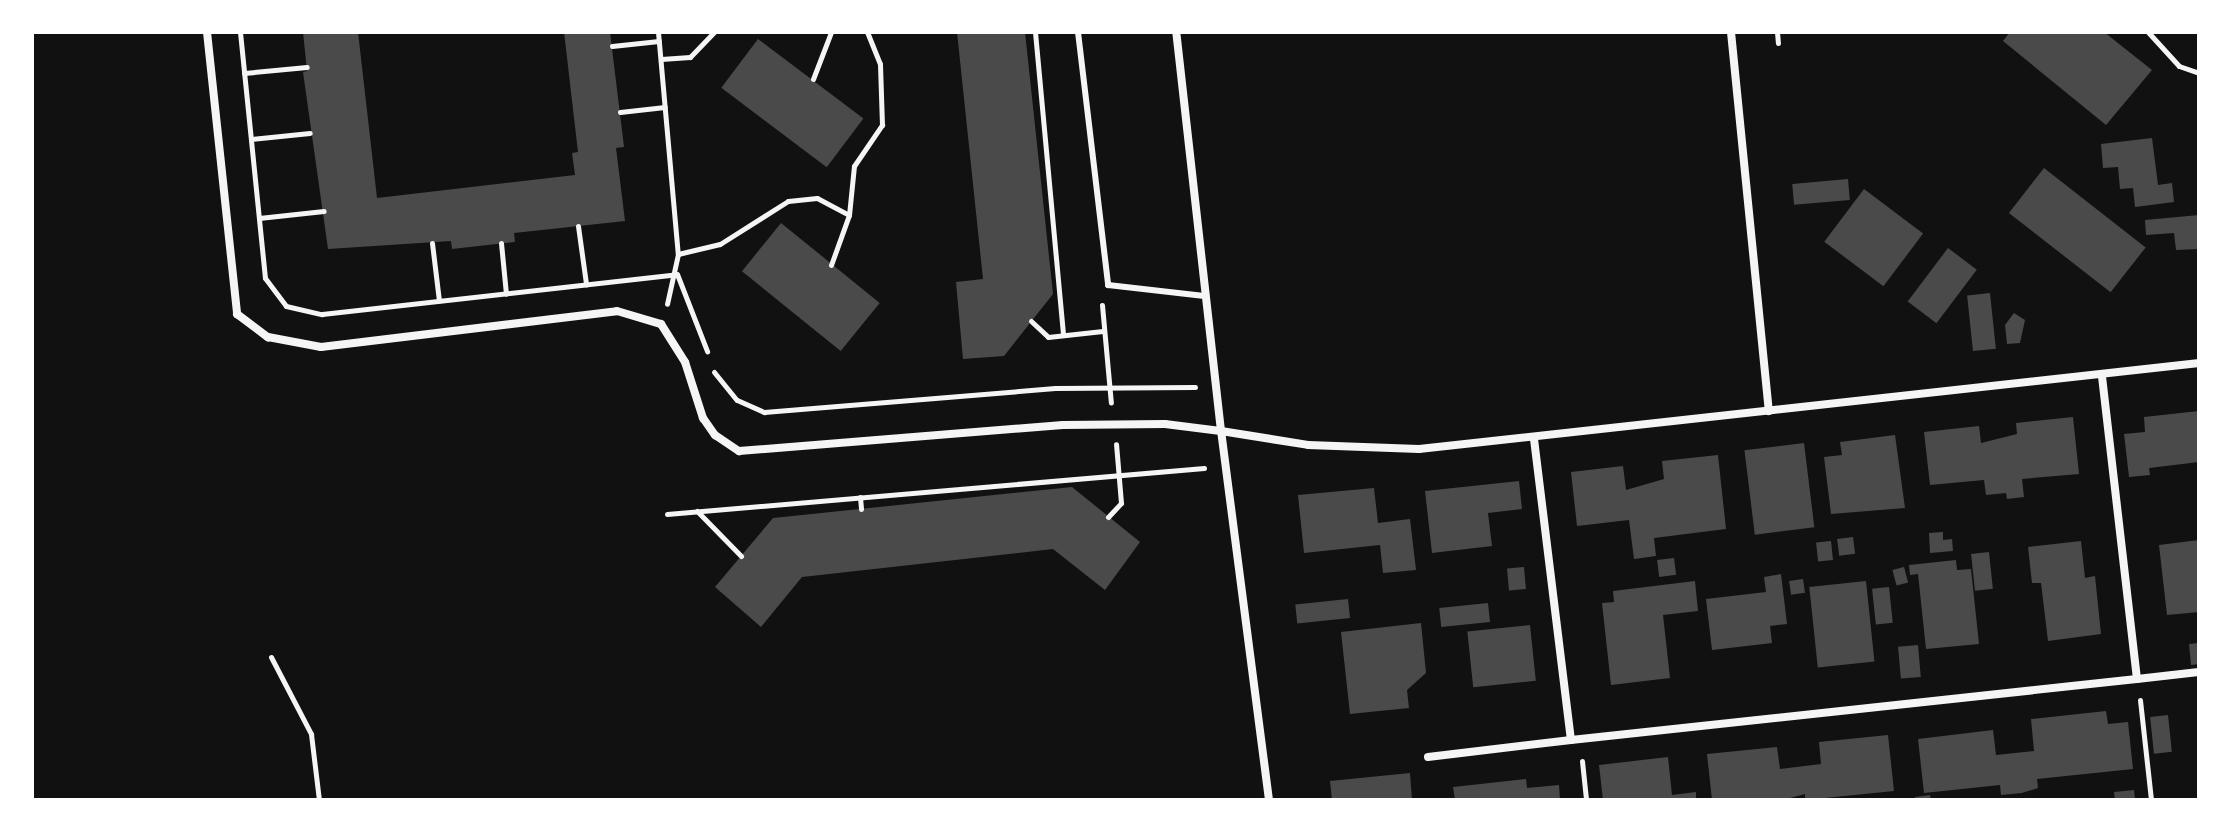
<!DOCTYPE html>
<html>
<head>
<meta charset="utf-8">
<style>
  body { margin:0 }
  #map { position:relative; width:2231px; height:832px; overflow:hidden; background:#111; font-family:Figtree,sans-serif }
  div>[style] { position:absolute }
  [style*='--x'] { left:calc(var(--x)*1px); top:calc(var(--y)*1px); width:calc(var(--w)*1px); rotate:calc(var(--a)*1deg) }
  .building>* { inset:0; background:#4a4a4a; transform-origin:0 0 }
  .path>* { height:5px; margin:-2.5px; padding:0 2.5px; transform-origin:2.5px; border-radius:2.5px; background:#f5f5f5 }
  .service>* { height:6px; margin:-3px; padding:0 3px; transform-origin:3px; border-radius:3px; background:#f5f5f5 }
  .minor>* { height:8px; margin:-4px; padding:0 4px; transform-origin:4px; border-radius:4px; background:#f5f5f5 }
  span { translate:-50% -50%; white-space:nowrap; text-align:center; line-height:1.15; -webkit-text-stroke:8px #fff; paint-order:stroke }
  .frame { position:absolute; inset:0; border:34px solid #fff; pointer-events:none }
</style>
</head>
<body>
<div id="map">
  <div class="building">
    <div style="clip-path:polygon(303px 32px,358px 32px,377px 198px,575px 175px,572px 153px,578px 152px,564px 32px,610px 32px,624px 147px,616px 148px,625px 221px,514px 233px,515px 242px,452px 249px,451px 241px,328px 249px,303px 72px,307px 71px)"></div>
    <div style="clip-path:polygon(957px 32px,1025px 32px,1053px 294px,1004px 356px,963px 359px,956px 282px,983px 279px)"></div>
    <div style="clip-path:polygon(2010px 32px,2104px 32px,2152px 70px,2106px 125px,2003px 41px)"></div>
    <div style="left:758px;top:39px;width:132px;height:61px;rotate:37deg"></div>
    <div style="clip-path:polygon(2152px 138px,2158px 185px,2172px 183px,2174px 202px,2135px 207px,2133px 188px,2120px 189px,2118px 167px,2103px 168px,2101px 144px)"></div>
    <div style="left:2044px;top:168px;width:129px;height:57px;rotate:38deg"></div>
    <div style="left:1848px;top:179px;width:21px;height:56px;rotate:85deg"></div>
    <div style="left:1864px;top:189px;width:74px;height:66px;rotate:37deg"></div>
    <div style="clip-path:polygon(2199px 215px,2199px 249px,2176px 250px,2174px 233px,2146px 235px,2145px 220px)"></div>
    <div style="left:781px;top:223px;width:127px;height:62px;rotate:39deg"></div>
    <div style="left:1948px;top:248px;width:36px;height:67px;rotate:37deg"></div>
    <div style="left:1990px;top:293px;width:56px;height:23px;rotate:84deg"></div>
    <div style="clip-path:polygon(2014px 313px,2025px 320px,2020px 343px,2007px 344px,2005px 325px)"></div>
    <div style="clip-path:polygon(2199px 411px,2199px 462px,2149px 468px,2150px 475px,2129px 477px,2124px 434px,2145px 432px,2144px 417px)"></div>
    <div style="clip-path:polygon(2073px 417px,2079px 474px,2022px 479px,2024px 497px,2007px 499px,2006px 493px,1986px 495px,1984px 480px,1930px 485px,1924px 432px,1979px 426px,1981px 443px,2017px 434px,2016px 423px)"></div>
    <div style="clip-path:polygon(1895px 435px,1905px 508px,1831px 514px,1824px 457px,1842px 455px,1840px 442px)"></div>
    <div style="left:1804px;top:443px;width:85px;height:60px;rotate:83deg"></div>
    <div style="clip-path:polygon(1718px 455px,1726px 529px,1654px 538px,1656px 556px,1634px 559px,1629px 520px,1577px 526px,1571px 472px,1623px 466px,1626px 490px,1664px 479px,1662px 461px)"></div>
    <div style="clip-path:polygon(1519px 481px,1522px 509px,1488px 513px,1492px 546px,1432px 553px,1425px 491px)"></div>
    <div style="clip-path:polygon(1072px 487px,1140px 542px,1105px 590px,1053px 549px,802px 577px,761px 627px,715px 587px,773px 518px)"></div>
    <div style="clip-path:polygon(1374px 488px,1378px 523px,1410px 519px,1416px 570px,1383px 573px,1380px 545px,1304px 553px,1298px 495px)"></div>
    <div style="clip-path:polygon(1943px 532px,1943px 540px,1952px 539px,1953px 551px,1930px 553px,1929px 533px)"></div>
    <div style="left:1853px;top:537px;width:17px;height:16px;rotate:83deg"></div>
    <div style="clip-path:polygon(2199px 540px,2199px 612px,2167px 615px,2159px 545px)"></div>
    <div style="left:1831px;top:541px;width:19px;height:15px;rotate:84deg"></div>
    <div style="clip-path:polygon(2081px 541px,2085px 578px,2095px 576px,2101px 634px,2048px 641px,2041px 583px,2032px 583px,2028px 547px)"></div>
    <div style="left:1989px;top:552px;width:37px;height:18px;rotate:84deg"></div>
    <div style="left:1674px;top:558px;width:17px;height:17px;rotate:83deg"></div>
    <div style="clip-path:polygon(1956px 560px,1957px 570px,1971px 569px,1979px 644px,1926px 649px,1918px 574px,1910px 575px,1909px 565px)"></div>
    <div style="left:1524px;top:567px;width:22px;height:17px;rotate:85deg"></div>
    <div style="left:1904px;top:567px;width:16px;height:12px;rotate:75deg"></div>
    <div style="clip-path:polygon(1781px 574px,1787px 624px,1770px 626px,1772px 643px,1712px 650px,1706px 599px,1766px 592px,1764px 577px)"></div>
    <div style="left:1803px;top:579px;width:14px;height:14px;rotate:82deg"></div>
    <div style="clip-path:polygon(1695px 581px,1698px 611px,1663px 615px,1670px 678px,1611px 685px,1602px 603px,1614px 602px,1613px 591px)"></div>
    <div style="left:1866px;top:581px;width:81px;height:57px;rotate:84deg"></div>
    <div style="left:1889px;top:587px;width:36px;height:17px;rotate:84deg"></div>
    <div style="left:1348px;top:599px;width:19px;height:53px;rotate:84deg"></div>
    <div style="left:1488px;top:603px;width:19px;height:49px;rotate:84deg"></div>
    <div style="clip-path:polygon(1421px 623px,1426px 673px,1407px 690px,1409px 708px,1350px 714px,1341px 632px)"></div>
    <div style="left:1530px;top:625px;width:56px;height:63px;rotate:84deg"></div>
    <div style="clip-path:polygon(2199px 643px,2199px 664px,2191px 665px,2189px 644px)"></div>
    <div style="left:1918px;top:645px;width:32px;height:20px;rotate:85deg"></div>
    <div style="clip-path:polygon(2106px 711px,2108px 724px,2128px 722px,2133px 769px,2037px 779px,2038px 788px,2022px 793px,2001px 795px,2000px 785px,1924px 793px,1918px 739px,1993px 730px,1996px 755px,2034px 751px,2031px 719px)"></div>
    <div style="left:2168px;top:715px;width:37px;height:18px;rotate:84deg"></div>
    <div style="clip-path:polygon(1888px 735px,1894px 791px,1805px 800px,1805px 794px,1783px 800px,1712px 800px,1707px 754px,1777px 747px,1780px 769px,1821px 764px,1819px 742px)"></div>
    <div style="clip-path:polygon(1668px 757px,1672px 795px,1696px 792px,1696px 800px,1603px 800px,1599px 765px)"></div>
    <div style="clip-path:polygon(1410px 773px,1412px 800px,1332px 800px,1330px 781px)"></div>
    <div style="clip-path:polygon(1526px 779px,1527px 788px,1559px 785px,1560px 800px,1455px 800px,1453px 787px)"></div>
    <div style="clip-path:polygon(2134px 790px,2135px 800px,2115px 800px,2114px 792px)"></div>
    <div style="clip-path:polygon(1930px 795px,1931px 800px,1915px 800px,1915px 797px)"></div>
  </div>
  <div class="path">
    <div style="--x:240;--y:32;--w:247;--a:84.2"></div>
    <div style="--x:265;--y:278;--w:35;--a:53"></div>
    <div style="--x:286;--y:306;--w:37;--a:13"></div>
    <div style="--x:322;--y:314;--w:357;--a:-6.4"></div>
    <div style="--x:677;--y:274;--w:83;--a:68.7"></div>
    <div style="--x:658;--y:32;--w:223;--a:84.9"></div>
    <div style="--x:678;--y:254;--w:51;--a:102.4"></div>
    <div style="--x:1035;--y:32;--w:304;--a:84.7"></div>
    <div style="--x:1777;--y:32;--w:11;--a:85"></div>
    <div style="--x:2148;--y:32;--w:46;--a:47.6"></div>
    <div style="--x:2179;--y:66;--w:21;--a:19"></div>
    <div style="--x:612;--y:46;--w:47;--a:-6.1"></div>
    <div style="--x:661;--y:59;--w:29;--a:-4"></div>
    <div style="--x:690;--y:57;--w:35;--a:-46"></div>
    <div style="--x:244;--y:73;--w:63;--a:-5.4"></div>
    <div style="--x:813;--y:79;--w:50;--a:-69"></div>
    <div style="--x:620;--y:112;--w:45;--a:-6.3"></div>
    <div style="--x:251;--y:139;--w:59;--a:-5.8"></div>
    <div style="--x:259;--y:218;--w:65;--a:-6.1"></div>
    <div style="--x:578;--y:226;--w:59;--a:82.1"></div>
    <div style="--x:432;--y:243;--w:58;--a:83.1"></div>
    <div style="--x:501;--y:243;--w:51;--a:84.4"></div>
    <div style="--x:678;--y:254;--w:43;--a:-13.4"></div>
    <div style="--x:720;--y:244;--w:80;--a:-32.3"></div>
    <div style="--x:788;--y:201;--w:29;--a:-6"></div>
    <div style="--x:817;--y:198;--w:36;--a:28"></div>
    <div style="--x:849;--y:215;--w:49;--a:-84.2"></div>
    <div style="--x:854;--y:166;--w:50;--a:-55.7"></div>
    <div style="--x:882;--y:125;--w:61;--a:-91.9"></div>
    <div style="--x:880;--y:64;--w:35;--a:-112"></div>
    <div style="--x:831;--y:265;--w:53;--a:-70.2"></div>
    <div style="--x:1102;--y:305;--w:98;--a:84.8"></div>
    <div style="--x:1031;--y:321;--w:23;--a:43"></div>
    <div style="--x:1048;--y:337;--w:55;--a:-6.2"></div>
    <div style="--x:714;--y:372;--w:36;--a:51"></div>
    <div style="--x:737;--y:400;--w:30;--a:24"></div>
    <div style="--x:764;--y:412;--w:292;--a:-4.7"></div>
    <div style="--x:1055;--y:388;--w:140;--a:-0.4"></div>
    <div style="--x:860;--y:497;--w:12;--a:85"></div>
    <div style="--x:697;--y:511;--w:63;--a:45.6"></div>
    <div style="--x:667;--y:514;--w:539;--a:-4.9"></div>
    <div style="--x:1108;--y:517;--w:19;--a:-47"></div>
    <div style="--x:1121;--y:503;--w:59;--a:-94.8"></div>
    <div style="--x:271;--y:657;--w:87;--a:62.5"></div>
    <div style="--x:311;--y:734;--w:66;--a:83.1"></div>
    <div style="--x:2140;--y:700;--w:101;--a:83.7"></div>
    <div style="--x:1582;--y:761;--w:39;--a:84"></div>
  </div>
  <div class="service">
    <div style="--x:1078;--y:32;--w:255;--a:83.2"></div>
    <div style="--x:1108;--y:285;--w:97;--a:6.5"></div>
  </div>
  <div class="minor">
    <div style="--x:207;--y:32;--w:284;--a:83.9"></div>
    <div style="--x:237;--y:314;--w:39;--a:37"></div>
    <div style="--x:268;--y:337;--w:54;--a:10.7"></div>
    <div style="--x:321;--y:347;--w:298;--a:-6.9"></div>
    <div style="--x:617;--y:311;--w:46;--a:16.5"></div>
    <div style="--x:661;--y:324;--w:45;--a:57.7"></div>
    <div style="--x:685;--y:362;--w:59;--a:72.2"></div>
    <div style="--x:703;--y:418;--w:21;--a:55"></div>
    <div style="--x:715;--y:435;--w:29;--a:34"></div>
    <div style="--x:739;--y:451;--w:325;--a:-4.6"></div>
    <div style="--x:1063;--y:425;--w:102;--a:-0.6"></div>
    <div style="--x:1165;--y:424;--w:56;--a:7.1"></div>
    <div style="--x:1221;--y:431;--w:402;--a:-96.4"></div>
    <div style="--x:1731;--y:32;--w:381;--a:84.3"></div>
    <div style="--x:1534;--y:439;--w:303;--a:83"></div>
    <div style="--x:1571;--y:740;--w:569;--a:-6.15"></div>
    <div style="--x:2137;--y:679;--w:306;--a:-96.6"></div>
    <div style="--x:2137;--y:679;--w:62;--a:-6.4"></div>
    <div style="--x:1428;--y:757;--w:144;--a:-6.8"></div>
    <div style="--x:1269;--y:800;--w:372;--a:-97.4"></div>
    <div style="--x:1221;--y:431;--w:88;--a:9.1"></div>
    <div style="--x:1308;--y:445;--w:111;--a:2.1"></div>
    <div style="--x:1419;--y:449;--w:785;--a:-6.29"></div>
  </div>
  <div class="frame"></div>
</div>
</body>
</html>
